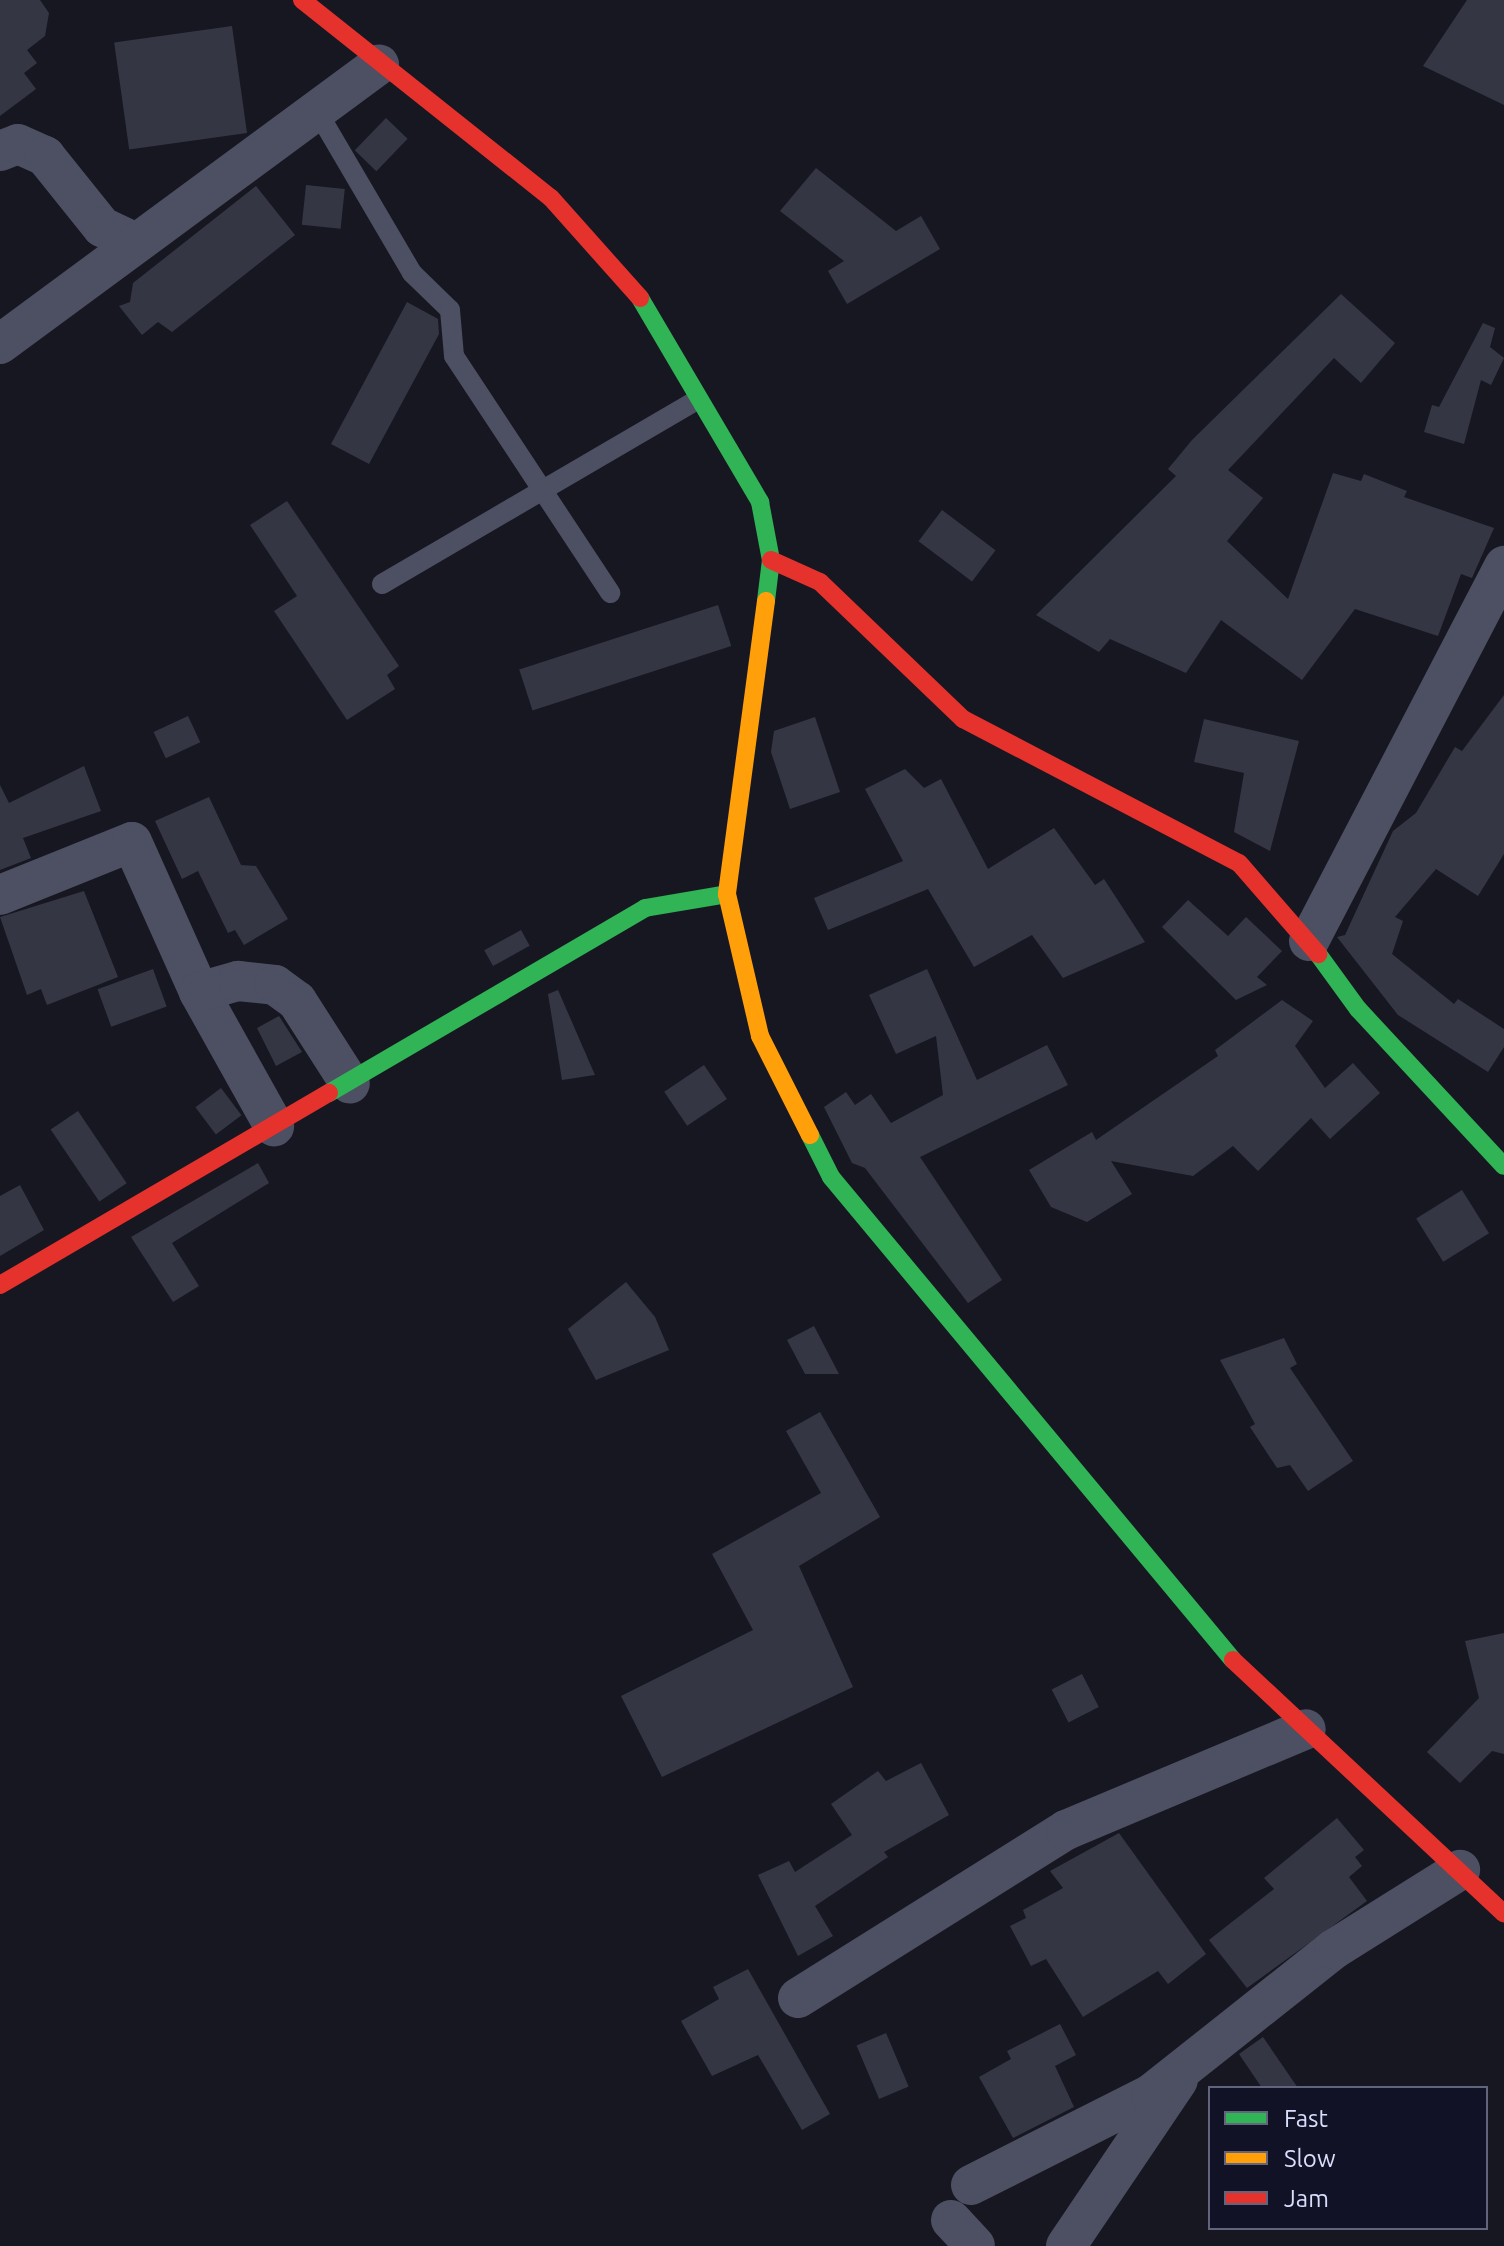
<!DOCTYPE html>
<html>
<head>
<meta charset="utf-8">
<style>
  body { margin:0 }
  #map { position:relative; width:1504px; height:2246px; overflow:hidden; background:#171722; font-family:Ubuntu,sans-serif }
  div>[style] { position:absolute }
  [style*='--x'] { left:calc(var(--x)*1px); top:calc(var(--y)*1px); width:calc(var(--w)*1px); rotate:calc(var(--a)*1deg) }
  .building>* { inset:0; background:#353644; transform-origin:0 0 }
  .lane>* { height:20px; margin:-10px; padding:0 10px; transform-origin:10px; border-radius:10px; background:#4d4f62 }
  .street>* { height:40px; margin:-20px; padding:0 20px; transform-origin:20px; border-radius:20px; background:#4d4f62 }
  .fast>* { height:18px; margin:-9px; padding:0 9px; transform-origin:9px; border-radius:9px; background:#30b455 }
  .slow>* { height:18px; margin:-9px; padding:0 9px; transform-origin:9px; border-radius:9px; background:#ff9f0a }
  .jam>* { height:18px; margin:-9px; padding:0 9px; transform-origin:9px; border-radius:9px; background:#e5322d }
  span { translate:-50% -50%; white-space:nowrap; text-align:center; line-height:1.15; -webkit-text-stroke:8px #121227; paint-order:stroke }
  .legend { position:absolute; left:1208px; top:2086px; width:280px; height:144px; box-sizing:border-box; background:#121227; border:2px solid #62637c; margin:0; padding:10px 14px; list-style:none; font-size:24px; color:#daddfc }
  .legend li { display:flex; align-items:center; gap:16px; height:40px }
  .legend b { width:40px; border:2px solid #62637c }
</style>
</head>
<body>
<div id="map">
  <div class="building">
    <div style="clip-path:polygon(0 0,40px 0,49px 13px,45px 36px,27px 50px,37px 63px,24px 73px,36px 89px,0 116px)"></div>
    <div style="clip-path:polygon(1467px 0,1504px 0,1504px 105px,1423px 66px)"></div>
    <div style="left:232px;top:26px;width:108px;height:119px;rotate:82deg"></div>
    <div style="left:386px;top:118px;width:30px;height:45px;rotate:44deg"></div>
    <div style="clip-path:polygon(816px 168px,896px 231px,921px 216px,940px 249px,847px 304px,828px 271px,844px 261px,780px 211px)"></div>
    <div style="left:306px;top:185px;width:39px;height:40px;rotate:6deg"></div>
    <div style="clip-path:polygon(256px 186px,295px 235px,172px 332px,158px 322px,142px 335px,119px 306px,130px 302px,133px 283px)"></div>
    <div style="clip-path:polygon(1341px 294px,1395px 343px,1361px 383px,1334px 358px,1228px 470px,1263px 498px,1227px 541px,1288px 599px,1333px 473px,1361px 481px,1364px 474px,1407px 491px,1404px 497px,1494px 528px,1472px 578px,1461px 574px,1438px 636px,1355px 609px,1302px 680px,1221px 620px,1186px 673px,1110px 639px,1099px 652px,1036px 615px,1176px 476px,1168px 469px,1192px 440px)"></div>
    <div style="clip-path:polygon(407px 302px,438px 319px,439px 334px,369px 464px,331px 444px)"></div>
    <div style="clip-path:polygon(1483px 323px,1495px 328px,1490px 347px,1504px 358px,1491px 385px,1481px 380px,1464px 444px,1424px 432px,1432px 405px,1439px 407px)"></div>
    <div style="clip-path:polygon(287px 501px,399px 666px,387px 675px,395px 689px,347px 720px,274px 611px,297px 596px,250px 525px)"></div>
    <div style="left:942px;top:510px;width:67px;height:39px;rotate:37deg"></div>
    <div style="left:718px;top:605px;width:43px;height:209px;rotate:72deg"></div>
    <div style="clip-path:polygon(1504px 695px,1504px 854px,1478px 896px,1436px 869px,1395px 917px,1403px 921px,1392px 954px,1454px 1004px,1458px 999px,1504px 1029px,1504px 1047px,1488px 1072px,1398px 1015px,1337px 937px,1345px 935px,1393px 831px,1416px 813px,1455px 747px,1462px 751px)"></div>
    <div style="left:188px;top:716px;width:29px;height:38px;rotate:65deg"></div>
    <div style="clip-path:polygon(815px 717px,840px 792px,790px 809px,771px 752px,774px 731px)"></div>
    <div style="clip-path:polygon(1204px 719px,1299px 741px,1270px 851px,1234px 832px,1244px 773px,1194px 762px)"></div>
    <div style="clip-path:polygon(84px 766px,101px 811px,23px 838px,31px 858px,0 870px,0 785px,9px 803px)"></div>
    <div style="clip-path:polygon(905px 769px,924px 788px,941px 779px,988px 869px,1054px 828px,1095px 885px,1104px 879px,1145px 942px,1063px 978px,1032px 935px,974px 967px,928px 889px,828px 930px,814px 898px,903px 861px,865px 789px)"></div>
    <div style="clip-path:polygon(209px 797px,241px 865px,256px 866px,288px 919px,244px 945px,235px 930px,228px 933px,198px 871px,182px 879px,155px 821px)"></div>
    <div style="clip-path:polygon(84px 891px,118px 977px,47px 1005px,41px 989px,27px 995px,0 917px)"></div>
    <div style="clip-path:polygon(1188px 900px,1228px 936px,1246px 917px,1282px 951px,1257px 977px,1267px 985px,1236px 1000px,1162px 927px)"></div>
    <div style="left:521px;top:930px;width:18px;height:42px;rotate:61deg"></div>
    <div style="left:153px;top:969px;width:40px;height:59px;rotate:70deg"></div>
    <div style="clip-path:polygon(927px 969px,977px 1080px,1047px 1045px,1068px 1085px,920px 1157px,1002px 1280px,968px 1303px,865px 1168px,852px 1163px,824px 1107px,846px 1092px,855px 1105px,871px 1094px,891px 1123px,943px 1095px,936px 1036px,896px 1054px,869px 995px)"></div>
    <div style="clip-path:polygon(558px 990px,595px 1075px,562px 1080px,548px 994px)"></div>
    <div style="clip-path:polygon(1282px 1000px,1313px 1021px,1295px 1046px,1325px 1088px,1353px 1063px,1380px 1093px,1330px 1139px,1311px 1118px,1258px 1171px,1233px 1146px,1193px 1176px,1111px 1161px,1132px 1194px,1087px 1222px,1051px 1207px,1029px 1170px,1092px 1132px,1096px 1140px,1218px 1056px,1215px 1050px)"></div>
    <div style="clip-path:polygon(279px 1016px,302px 1052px,276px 1066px,257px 1028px)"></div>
    <div style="left:704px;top:1065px;width:41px;height:48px;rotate:56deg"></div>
    <div style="left:221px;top:1088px;width:34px;height:32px;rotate:53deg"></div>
    <div style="left:78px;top:1111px;width:87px;height:33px;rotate:56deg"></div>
    <div style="clip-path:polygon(258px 1163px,269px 1183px,172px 1243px,199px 1286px,173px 1302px,131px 1237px)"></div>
    <div style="clip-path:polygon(20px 1185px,44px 1230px,0 1256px,0 1196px)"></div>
    <div style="left:1462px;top:1190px;width:51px;height:54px;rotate:58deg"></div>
    <div style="clip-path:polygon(626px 1282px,655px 1317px,669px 1350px,596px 1380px,568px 1329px)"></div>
    <div style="clip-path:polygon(814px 1326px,839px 1374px,805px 1374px,787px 1340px)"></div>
    <div style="clip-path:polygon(1284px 1338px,1297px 1364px,1290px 1368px,1353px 1461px,1308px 1491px,1290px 1465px,1277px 1468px,1250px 1427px,1255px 1424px,1220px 1360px)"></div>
    <div style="clip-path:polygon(820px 1412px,880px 1517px,799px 1566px,853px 1687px,662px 1777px,621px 1696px,753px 1630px,712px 1554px,821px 1493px,786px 1431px)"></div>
    <div style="clip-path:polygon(1504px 1633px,1504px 1754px,1492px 1751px,1460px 1783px,1427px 1752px,1479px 1698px,1465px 1641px)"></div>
    <div style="left:1082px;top:1674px;width:37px;height:34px;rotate:63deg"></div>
    <div style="clip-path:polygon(921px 1763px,949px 1815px,884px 1852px,888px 1857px,815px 1906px,833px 1936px,798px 1956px,758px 1875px,789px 1861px,795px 1872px,852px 1835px,831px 1804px,878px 1771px,886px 1781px)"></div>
    <div style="clip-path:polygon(1337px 1818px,1364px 1850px,1355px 1857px,1362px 1866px,1349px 1877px,1367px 1901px,1247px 1988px,1209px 1940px,1274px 1889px,1264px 1878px)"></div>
    <div style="clip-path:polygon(1119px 1833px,1206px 1954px,1168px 1984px,1158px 1971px,1083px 2017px,1046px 1959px,1031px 1966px,1010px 1926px,1026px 1918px,1023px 1910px,1063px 1888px,1050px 1871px)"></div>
    <div style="clip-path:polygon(748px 1969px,830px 2114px,802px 2130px,758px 2055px,712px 2076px,681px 2021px,719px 1999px,713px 1987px)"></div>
    <div style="clip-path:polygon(1060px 2024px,1076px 2055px,1055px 2066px,1074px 2107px,1013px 2138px,979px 2077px,1011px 2059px,1007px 2051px)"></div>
    <div style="left:886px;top:2033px;width:58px;height:32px;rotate:67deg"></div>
    <div style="clip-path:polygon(1263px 2037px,1298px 2088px,1262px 2088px,1239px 2054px)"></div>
  </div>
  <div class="lane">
    <div style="--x:317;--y:111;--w:188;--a:59.6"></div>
    <div style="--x:412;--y:273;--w:53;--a:44.2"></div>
    <div style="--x:450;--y:310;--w:46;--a:85"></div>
    <div style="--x:454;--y:356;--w:284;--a:56.6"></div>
    <div style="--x:382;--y:584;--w:365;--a:-30.3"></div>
  </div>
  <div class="street">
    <div style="--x:0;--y:151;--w:19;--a:-21"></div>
    <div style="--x:18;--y:144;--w:30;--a:24"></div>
    <div style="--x:45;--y:156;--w:91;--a:51.2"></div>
    <div style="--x:102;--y:227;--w:38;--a:25"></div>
    <div style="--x:0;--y:344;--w:471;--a:-36.4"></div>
    <div style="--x:0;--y:895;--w:142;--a:-21.9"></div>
    <div style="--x:132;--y:842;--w:164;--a:65.9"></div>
    <div style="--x:199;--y:992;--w:154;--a:60.8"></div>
    <div style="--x:1309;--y:941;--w:423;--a:-62.5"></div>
    <div style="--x:199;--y:992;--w:41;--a:-15.8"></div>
    <div style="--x:238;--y:981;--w:37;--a:6"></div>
    <div style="--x:275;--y:985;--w:27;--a:36"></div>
    <div style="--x:297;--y:1001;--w:98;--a:57.4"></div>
    <div style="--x:798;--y:1998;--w:316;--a:-32.1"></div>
    <div style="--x:1066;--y:1830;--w:260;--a:-22.8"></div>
    <div style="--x:971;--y:2185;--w:202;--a:-26.8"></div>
    <div style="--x:1151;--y:2094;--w:233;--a:-38.4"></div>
    <div style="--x:1334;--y:1949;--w:149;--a:-32.1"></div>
    <div style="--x:951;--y:2220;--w:35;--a:47"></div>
    <div style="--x:1066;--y:2246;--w:200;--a:-56"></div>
  </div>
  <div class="fast">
    <div style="--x:640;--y:298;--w:237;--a:59.5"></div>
    <div style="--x:760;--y:502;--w:59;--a:79.3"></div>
    <div style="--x:771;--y:560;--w:41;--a:97"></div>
    <div style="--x:1318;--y:954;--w:68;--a:54"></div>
    <div style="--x:1358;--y:1009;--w:214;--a:47.1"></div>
    <div style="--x:329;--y:1093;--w:366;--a:-30.3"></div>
    <div style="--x:645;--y:908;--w:83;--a:-9.7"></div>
    <div style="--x:810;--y:1135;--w:47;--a:63.4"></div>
    <div style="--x:831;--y:1177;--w:628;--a:50.23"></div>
  </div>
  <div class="slow">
    <div style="--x:766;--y:601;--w:296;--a:97.6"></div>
    <div style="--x:727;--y:894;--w:146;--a:76.9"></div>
    <div style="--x:760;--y:1036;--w:111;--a:63.2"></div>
  </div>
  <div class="jam">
    <div style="--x:302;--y:0;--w:318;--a:38.5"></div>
    <div style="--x:551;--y:198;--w:134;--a:48.3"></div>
    <div style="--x:771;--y:560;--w:54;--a:24.2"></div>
    <div style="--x:820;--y:582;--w:198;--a:43.8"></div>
    <div style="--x:963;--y:719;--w:311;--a:27.6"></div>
    <div style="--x:1239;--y:863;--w:121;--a:49"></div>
    <div style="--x:0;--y:1285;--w:381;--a:-30.3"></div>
    <div style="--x:1233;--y:1660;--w:371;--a:43.1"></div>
  </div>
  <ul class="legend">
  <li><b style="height:10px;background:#30b455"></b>Fast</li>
  <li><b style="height:10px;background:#ff9f0a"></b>Slow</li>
  <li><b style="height:10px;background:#e5322d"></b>Jam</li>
  </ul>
</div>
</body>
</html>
